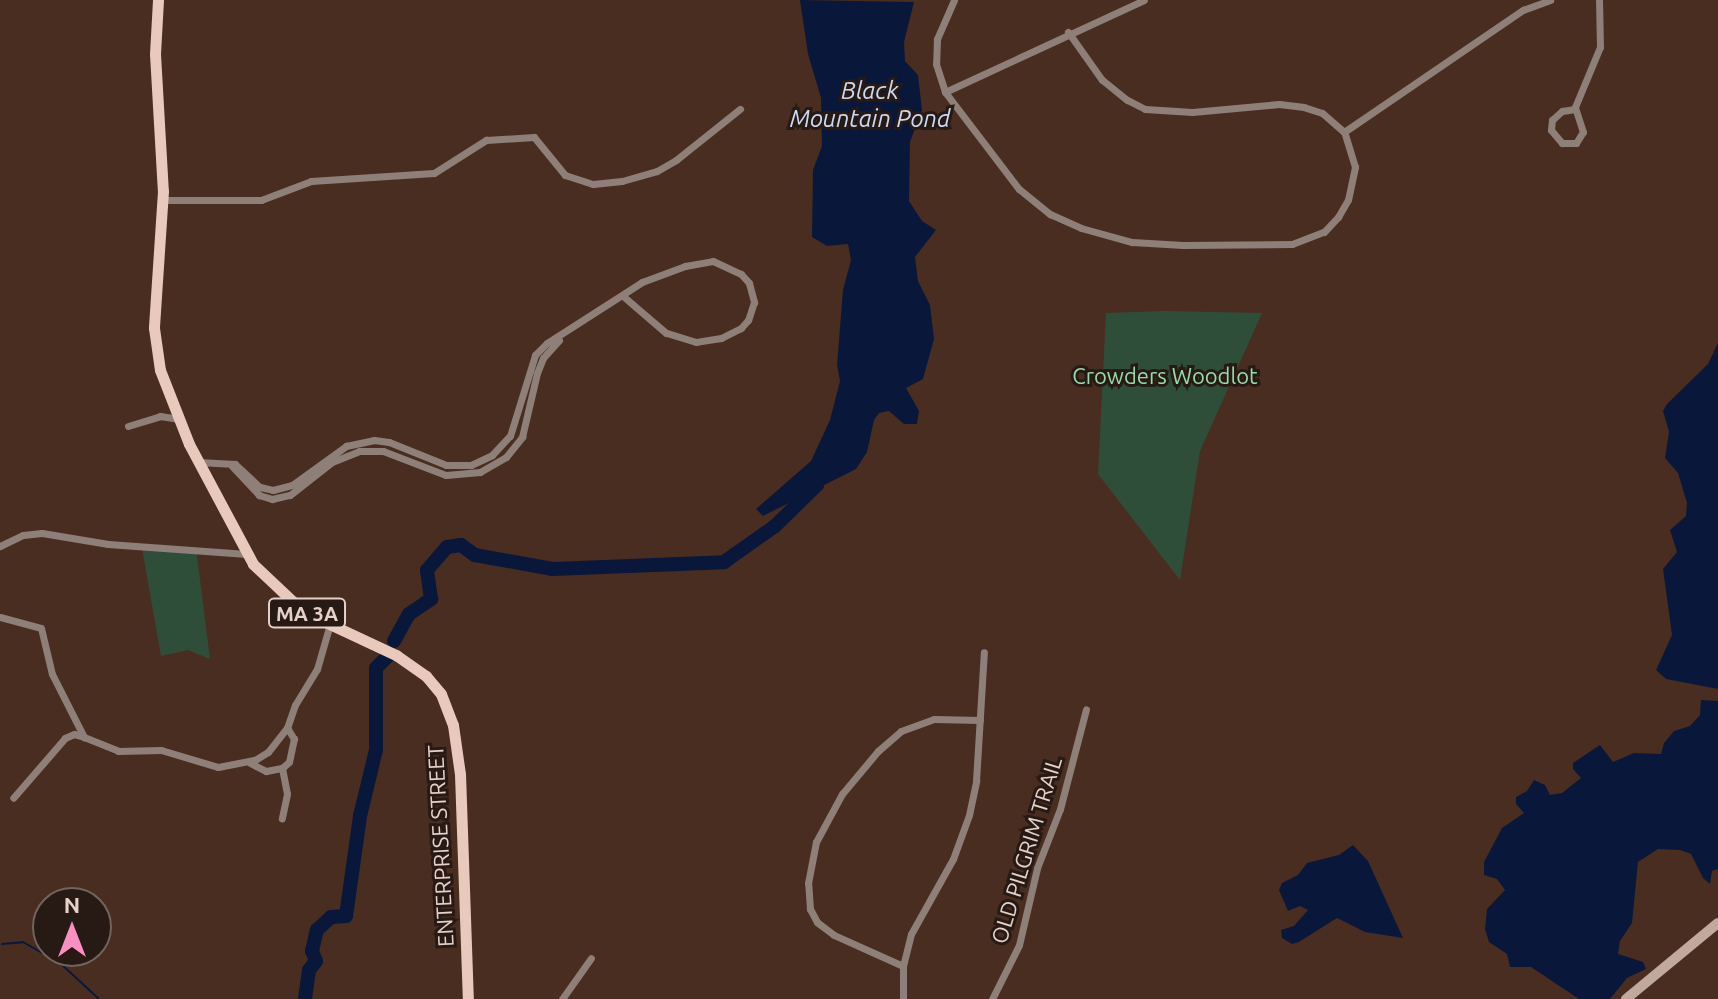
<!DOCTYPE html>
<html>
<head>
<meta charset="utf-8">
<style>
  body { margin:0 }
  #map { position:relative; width:1718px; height:999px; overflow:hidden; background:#4a2d21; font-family:Ubuntu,sans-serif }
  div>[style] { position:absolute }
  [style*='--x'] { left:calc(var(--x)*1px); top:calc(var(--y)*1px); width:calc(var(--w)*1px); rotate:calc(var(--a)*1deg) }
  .green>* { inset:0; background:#2f4e39 }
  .water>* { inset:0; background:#09183a }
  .stream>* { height:2px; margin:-1px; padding:0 1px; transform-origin:1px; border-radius:1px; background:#09183a }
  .river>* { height:14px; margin:-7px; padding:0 7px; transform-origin:7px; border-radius:7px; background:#09183a }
  .minor>* { height:7px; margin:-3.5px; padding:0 3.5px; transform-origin:3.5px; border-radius:3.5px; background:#8f7f79 }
  .secondary>* { height:10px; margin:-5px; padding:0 5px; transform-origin:5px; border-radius:5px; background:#c2a99e }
  .primary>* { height:11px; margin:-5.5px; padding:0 5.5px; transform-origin:5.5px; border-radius:5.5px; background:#e9c9bb }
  span { translate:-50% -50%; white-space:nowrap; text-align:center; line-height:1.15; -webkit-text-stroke:6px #271914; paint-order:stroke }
  .shield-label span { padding:2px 6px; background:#271914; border:2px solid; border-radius:6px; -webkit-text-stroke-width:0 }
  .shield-label { font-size:20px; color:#e5d1ca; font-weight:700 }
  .park-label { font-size:22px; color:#95dbab }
  .street-label { font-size:22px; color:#e5d1ca }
  .water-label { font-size:24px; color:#ccd9f3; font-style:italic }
  .north { position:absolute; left:32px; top:887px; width:80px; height:80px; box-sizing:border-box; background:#271914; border:2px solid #73635d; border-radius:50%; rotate:0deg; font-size:22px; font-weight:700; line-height:32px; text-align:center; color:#e5d1ca }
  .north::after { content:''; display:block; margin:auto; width:28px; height:36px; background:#fc8fc2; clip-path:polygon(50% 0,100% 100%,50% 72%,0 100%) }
</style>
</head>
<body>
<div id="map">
  <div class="green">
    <div style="clip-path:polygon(1165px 311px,1262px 313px,1200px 451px,1180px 580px,1098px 474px,1106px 313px)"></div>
    <div style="clip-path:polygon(142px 548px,196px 548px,210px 659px,188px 650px,161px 656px)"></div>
  </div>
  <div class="water">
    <div style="clip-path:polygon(800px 0,914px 2px,904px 42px,905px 61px,918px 75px,922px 110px,910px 142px,909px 201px,922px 221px,936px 230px,915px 257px,918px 281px,930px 305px,934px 339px,923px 379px,906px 388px,919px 411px,917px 424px,904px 424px,889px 411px,879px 413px,874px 420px,867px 452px,856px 469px,763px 516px,756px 509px,811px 461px,830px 420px,840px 381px,837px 365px,843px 290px,851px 260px,848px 244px,827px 246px,812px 237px,813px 170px,822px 146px,821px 98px,808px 54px)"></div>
    <div style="clip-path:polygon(1718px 343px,1718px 689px,1666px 679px,1656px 670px,1672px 635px,1663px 569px,1677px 552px,1670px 530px,1686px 516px,1687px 503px,1678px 473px,1665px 458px,1669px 432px,1663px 411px,1667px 404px,1708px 364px)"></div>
    <div style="clip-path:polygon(1701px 700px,1718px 701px,1718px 869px,1712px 871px,1710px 884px,1703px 878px,1691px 854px,1680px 850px,1658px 849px,1638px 862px,1632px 923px,1620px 941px,1618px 954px,1643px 962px,1646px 969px,1627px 978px,1610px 999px,1579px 999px,1531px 967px,1510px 967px,1507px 954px,1489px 942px,1485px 929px,1487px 909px,1505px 890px,1497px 879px,1484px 875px,1484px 862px,1502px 828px,1524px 813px,1516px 804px,1516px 797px,1527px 791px,1534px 780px,1545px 785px,1550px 795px,1562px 793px,1581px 778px,1573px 769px,1573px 763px,1600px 745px,1613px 762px,1634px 753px,1661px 754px,1664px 743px,1674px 731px,1690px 726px,1700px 715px)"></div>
    <div style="clip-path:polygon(1353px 845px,1368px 861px,1403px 938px,1365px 932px,1337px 918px,1299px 942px,1292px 944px,1282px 938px,1281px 930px,1294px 926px,1308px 910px,1300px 906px,1288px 911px,1279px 890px,1282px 883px,1298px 875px,1307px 863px,1339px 855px)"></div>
  </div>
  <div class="stream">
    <div style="--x:2;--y:944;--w:21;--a:-5"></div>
    <div style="--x:23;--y:942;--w:43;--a:29.6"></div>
    <div style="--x:60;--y:963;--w:53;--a:42.7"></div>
  </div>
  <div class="river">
    <div style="--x:394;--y:641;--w:31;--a:-61"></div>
    <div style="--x:409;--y:614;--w:27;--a:-34"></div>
    <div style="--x:431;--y:599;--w:29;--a:-98"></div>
    <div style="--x:427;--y:570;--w:30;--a:-49"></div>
    <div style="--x:447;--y:547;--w:14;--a:-8"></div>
    <div style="--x:461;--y:545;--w:17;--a:36"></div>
    <div style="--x:475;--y:555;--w:79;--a:10.2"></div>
    <div style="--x:553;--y:569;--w:171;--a:-2.3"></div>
    <div style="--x:724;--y:562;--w:62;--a:-35.2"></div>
    <div style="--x:775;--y:526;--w:59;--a:-44.3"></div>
    <div style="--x:305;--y:999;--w:29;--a:-82"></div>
    <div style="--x:309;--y:970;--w:11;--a:-52"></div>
    <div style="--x:316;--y:961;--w:11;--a:-112"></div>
    <div style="--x:312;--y:951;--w:22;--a:-77"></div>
    <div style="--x:317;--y:930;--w:19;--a:-43"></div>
    <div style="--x:331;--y:917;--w:15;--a:-4"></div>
    <div style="--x:346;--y:916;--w:101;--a:-82"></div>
    <div style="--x:360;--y:816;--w:68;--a:-76.4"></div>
    <div style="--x:376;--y:750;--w:82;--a:-90"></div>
    <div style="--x:376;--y:668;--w:18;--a:-45"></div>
  </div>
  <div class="minor">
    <div style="--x:954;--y:0;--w:43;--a:113.6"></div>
    <div style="--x:937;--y:39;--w:25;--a:92"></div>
    <div style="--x:936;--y:64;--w:29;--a:72"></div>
    <div style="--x:945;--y:92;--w:122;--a:52.7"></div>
    <div style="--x:1019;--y:189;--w:40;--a:39"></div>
    <div style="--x:1050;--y:214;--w:34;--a:24"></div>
    <div style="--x:1081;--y:228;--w:53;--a:15.4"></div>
    <div style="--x:1132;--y:242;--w:51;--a:3.4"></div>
    <div style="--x:1183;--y:245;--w:109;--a:-0.5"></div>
    <div style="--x:1292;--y:244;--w:34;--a:-21"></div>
    <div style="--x:1324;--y:232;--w:21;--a:-47"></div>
    <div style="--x:1338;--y:217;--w:20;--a:-60"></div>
    <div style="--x:1348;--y:200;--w:34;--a:-78"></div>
    <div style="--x:1355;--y:167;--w:37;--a:-107"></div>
    <div style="--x:1344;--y:132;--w:29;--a:-139"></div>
    <div style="--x:1322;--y:113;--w:19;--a:-162"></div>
    <div style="--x:1304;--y:107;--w:25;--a:-173"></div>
    <div style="--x:1279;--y:104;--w:87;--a:174.7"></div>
    <div style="--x:1192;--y:112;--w:47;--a:-176.3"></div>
    <div style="--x:1145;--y:109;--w:20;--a:-153"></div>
    <div style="--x:1127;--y:100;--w:32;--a:-141"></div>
    <div style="--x:1102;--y:80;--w:59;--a:-125.3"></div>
    <div style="--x:945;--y:92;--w:219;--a:-24.8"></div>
    <div style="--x:1575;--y:109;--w:13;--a:171"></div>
    <div style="--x:1562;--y:111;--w:13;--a:138"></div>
    <div style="--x:1552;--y:120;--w:10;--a:96"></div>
    <div style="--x:1551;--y:130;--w:17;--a:50"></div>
    <div style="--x:1562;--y:143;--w:14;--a:0"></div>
    <div style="--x:1576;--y:143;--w:13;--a:-58"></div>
    <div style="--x:1583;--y:132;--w:26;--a:-108"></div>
    <div style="--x:1575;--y:107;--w:65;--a:-67.4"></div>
    <div style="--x:1600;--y:47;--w:47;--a:-91.2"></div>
    <div style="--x:1344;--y:132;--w:217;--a:-34.3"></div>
    <div style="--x:1523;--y:10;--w:29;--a:-20"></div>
    <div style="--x:163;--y:200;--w:98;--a:0"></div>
    <div style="--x:261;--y:200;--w:53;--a:-20.8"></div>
    <div style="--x:311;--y:181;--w:123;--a:-3.7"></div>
    <div style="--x:434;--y:173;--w:62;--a:-32.4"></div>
    <div style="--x:486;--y:140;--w:48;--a:-3.6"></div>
    <div style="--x:534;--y:137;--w:49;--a:50.8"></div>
    <div style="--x:565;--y:175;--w:29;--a:18"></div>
    <div style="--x:593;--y:184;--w:29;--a:-6"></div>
    <div style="--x:622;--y:181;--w:36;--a:-16"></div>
    <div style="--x:657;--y:171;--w:22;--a:-30"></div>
    <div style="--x:676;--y:160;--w:82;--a:-38.6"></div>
    <div style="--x:128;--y:426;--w:34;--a:-17"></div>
    <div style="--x:160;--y:416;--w:18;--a:9"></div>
    <div style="--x:198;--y:462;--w:37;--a:3"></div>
    <div style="--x:235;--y:464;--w:34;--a:43"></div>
    <div style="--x:260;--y:487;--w:13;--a:13"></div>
    <div style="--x:273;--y:490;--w:20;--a:-15"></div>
    <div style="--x:292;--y:485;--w:67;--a:-35.8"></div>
    <div style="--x:346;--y:446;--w:29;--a:-12"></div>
    <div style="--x:374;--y:440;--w:15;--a:8"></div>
    <div style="--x:389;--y:442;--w:61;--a:22"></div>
    <div style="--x:446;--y:465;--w:25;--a:0"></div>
    <div style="--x:471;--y:465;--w:23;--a:-25"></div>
    <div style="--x:492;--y:455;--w:26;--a:-47"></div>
    <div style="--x:510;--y:436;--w:85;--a:-72.8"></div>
    <div style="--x:535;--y:355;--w:17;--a:-45"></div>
    <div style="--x:547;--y:343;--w:113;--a:-32.7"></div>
    <div style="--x:642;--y:282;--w:46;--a:-20.4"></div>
    <div style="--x:685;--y:266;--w:28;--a:-10"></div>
    <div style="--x:713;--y:261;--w:31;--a:25"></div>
    <div style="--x:741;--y:274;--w:12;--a:48"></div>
    <div style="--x:749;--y:283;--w:20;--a:75"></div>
    <div style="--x:754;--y:302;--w:19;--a:108"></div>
    <div style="--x:748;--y:320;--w:11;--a:131"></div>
    <div style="--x:741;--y:328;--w:22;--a:153"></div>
    <div style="--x:721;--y:338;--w:25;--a:171"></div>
    <div style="--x:696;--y:342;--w:31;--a:-163"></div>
    <div style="--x:666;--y:333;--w:57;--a:-139.3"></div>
    <div style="--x:232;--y:466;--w:40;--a:47"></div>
    <div style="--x:259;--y:495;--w:14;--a:17"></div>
    <div style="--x:272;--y:499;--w:18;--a:-13"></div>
    <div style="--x:290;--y:495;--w:53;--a:-38.2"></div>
    <div style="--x:332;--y:462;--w:29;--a:-22"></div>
    <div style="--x:359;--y:451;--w:24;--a:0"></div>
    <div style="--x:383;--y:451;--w:67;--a:20.9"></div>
    <div style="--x:446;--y:475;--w:34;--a:-5"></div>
    <div style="--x:480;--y:472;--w:30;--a:-30"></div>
    <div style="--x:506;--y:457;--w:26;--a:-51"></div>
    <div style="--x:522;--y:437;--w:66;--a:-76.8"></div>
    <div style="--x:537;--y:373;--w:16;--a:-68"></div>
    <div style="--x:543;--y:358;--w:24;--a:-48"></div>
    <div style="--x:0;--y:546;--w:25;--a:-26"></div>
    <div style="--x:23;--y:535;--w:19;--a:-6"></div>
    <div style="--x:42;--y:533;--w:67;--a:9.5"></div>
    <div style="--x:108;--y:544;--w:139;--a:4.1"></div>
    <div style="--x:0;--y:617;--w:42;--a:15"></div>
    <div style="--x:41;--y:628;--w:47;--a:76.6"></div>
    <div style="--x:52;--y:674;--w:71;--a:63.1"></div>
    <div style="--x:84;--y:737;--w:10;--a:-163"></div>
    <div style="--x:74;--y:734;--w:10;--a:156"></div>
    <div style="--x:65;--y:738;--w:79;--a:130.9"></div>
    <div style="--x:84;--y:737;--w:37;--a:22"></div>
    <div style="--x:118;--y:751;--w:43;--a:-1.3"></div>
    <div style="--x:161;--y:750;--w:59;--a:16.6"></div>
    <div style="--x:218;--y:767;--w:38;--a:-11"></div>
    <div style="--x:255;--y:760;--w:15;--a:-32"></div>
    <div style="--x:268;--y:752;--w:31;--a:-52"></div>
    <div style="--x:287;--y:728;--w:24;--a:-71"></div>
    <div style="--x:295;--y:705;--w:42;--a:-58.6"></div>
    <div style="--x:317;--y:669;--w:47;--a:-73.9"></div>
    <div style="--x:250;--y:763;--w:18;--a:27"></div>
    <div style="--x:266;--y:771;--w:16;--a:-11"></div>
    <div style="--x:282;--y:768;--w:9;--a:-41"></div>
    <div style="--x:289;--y:762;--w:24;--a:-78"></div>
    <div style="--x:294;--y:739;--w:13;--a:-122"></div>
    <div style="--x:282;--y:768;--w:26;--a:79"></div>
    <div style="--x:287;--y:794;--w:25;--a:102"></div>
    <div style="--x:903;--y:966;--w:76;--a:-155.8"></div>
    <div style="--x:834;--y:935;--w:21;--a:-143"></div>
    <div style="--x:817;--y:922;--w:15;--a:-118"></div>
    <div style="--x:810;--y:909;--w:26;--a:-94"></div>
    <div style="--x:808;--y:883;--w:42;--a:-79"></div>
    <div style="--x:816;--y:842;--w:55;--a:-61.6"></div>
    <div style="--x:842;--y:794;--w:56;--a:-50.1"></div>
    <div style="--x:878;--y:751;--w:30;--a:-41"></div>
    <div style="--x:901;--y:731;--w:35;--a:-20"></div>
    <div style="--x:934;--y:719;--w:46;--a:1.2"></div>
    <div style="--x:562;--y:999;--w:50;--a:-54.7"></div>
    <div style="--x:903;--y:999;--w:33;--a:-90"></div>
    <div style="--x:903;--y:966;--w:33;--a:-76"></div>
    <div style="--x:911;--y:934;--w:86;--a:-60.8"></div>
    <div style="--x:953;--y:859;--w:47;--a:-70"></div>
    <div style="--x:969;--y:815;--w:35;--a:-78"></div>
    <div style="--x:976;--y:781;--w:129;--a:-86.5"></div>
    <div style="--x:992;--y:999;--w:60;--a:-63.4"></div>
    <div style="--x:1019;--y:945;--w:79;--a:-76.8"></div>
    <div style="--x:1037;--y:868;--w:63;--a:-68.7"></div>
    <div style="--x:1060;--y:809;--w:103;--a:-75.4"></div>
  </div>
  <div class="secondary">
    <div style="--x:1626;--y:999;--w:119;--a:-39.6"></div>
  </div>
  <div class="primary">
    <div style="--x:158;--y:0;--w:54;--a:93.2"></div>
    <div style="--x:155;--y:54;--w:137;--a:86.7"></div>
    <div style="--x:163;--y:191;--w:137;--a:93.8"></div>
    <div style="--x:154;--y:328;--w:42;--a:81.9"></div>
    <div style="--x:160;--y:370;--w:79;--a:68.6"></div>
    <div style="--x:189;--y:444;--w:136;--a:61.9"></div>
    <div style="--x:253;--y:564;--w:70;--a:43.3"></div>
    <div style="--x:304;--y:612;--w:102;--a:25.1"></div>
    <div style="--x:396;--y:655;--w:37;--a:35"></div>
    <div style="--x:426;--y:676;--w:23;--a:50"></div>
    <div style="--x:441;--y:694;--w:33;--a:69"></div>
    <div style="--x:453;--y:725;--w:49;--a:81.9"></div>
    <div style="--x:460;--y:774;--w:225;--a:88"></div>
  </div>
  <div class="shield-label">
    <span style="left:307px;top:613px">MA 3A</span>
  </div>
  <div class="park-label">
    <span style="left:1165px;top:376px">Crowders Woodlot</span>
  </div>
  <div class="street-label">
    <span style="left:440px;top:846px;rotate:-93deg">ENTERPRISE STREET</span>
    <span style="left:1026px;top:850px;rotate:-73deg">OLD PILGRIM TRAIL</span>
  </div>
  <div class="water-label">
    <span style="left:870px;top:105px">Black<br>Mountain Pond</span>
  </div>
  <div class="north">N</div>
</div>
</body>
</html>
